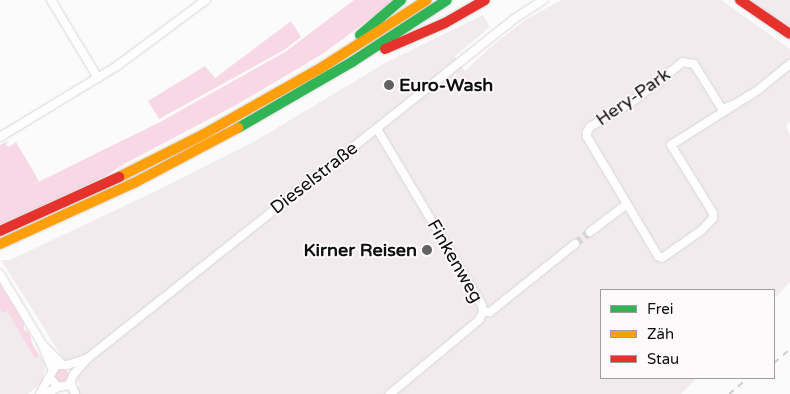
<!DOCTYPE html>
<html>
<head>
<meta charset="utf-8">
<style>
  body { margin:0 }
  #map { position:relative; width:790px; height:394px; overflow:hidden; background:#fcfbfb; font-family:"Varela Round",sans-serif }
  div>[style] { position:absolute }
  [style*='--x'] { left:calc(var(--x)*1px); top:calc(var(--y)*1px); width:calc(var(--w)*1px); rotate:calc(var(--a)*1deg) }
  .built>* { inset:0; background:#f2ebee }
  .green>* { inset:0; background:#f8d8e5 }
  .round { border-radius:50% }
  .street-tunnel>* { height:8px; margin-top:-4px; transform-origin:0; background:repeating-linear-gradient(90deg,#d8d7d8 0 8px,transparent 0 12px) }
  .roads { filter:drop-shadow(0 0 1px #d7d6d6) drop-shadow(0 0 1px #d7d6d6) }
  .street>* { height:8px; margin:-4px; padding:0 4px; transform-origin:4px; border-radius:4px; background:#fffefe }
  .fast>* { height:10px; margin:-5px; padding:0 5px; transform-origin:5px; border-radius:5px; background:#30b455 }
  .slow>* { height:10px; margin:-5px; padding:0 5px; transform-origin:5px; border-radius:5px; background:#ff9f0a }
  .jam>* { height:10px; margin:-5px; padding:0 5px; transform-origin:5px; border-radius:5px; background:#e5322d }
  .rail>* { height:2px; margin-top:-1px; transform-origin:0; background:repeating-linear-gradient(90deg,#cdcdcd 0 6px,transparent 0 12px) }
  .dots>* { width:14px; height:14px; translate:-50% -50%; box-sizing:border-box; border:2px solid #fdfafb; border-radius:50% }
  span { translate:-50% -50%; white-space:nowrap; text-align:center; line-height:1.15; -webkit-text-stroke:4px #fdfafb; paint-order:stroke }
  .poi-label { font-size:18px; color:#0f0e0f; font-weight:700 }
  .left { translate:0 -50%; text-align:left }
  .right { translate:-100% -50%; text-align:right }
  .street-label { font-size:18px; color:#0f0e0f }
  .legend { position:absolute; left:600px; top:289px; width:175px; height:90px; box-sizing:border-box; background:#fdfafb; border:1px solid #9e9c9d; margin:0; padding:6px 9px; list-style:none; font-size:15px; color:#0f0e0f }
  .legend li { display:flex; align-items:center; gap:10px; height:25px }
  .legend b { width:25px; border:1px solid #9e9c9d }
</style>
</head>
<body>
<div id="map">
  <div class="built">
    <div style="clip-path:polygon(562px 0,721px 0,790px 49px,790px 122px,786px 125px,790px 136px,790px 282px,774px 299px,774px 290px,601px 290px,601px 378px,697px 378px,681px 394px,67px 394px,80px 385px,1px 260px,10px 260px,158px 190px,255px 141px,385px 63px,483px 15px,490px 27px,455px 56px,465px 71px,494px 44px,528px 18px)"></div>
    <div style="clip-path:polygon(751px 0,790px 0,790px 26px,778px 19px)"></div>
    <div style="clip-path:polygon(0 288px,45px 364px,43px 382px,28px 394px,0 394px)"></div>
  </div>
  <div class="green">
    <div style="clip-path:polygon(354px 0,395px 0,324px 53px,238px 104px,126px 163px,102px 178px,0 225px,0 145px,8px 141px,6px 145px,9px 147px,16px 142px,39px 181px,20px 191px,160px 122px,285px 52px)"></div>
    <div style="clip-path:polygon(291px 21px,301px 37px,284px 50px,159px 119px,148px 101px,205px 66px,215px 78px)"></div>
    <div style="clip-path:polygon(0 284px,24px 323px,24px 330px,29px 332px,33px 346px,38px 354px,37px 358px,34px 357px,7px 311px,2px 313px,0 309px)"></div>
    <div class="round" style="left:55px;top:369px;width:14px;height:14px"></div>
  </div>
  <div class="street-tunnel">
    <div style="--x:575;--y:244;--w:19;--a:-39"></div>
  </div>
  <div class="roads">
    <div class="street">
      <div style="--x:51;--y:0;--w:91;--a:58.9"></div>
      <div style="--x:736;--y:104;--w:15;--a:160"></div>
      <div style="--x:722;--y:109;--w:53;--a:-121.9"></div>
      <div style="--x:694;--y:64;--w:11;--a:-170"></div>
      <div style="--x:683;--y:62;--w:60;--a:141.8"></div>
      <div style="--x:636;--y:99;--w:54;--a:148.7"></div>
      <div style="--x:590;--y:127;--w:6;--a:121"></div>
      <div style="--x:587;--y:132;--w:5;--a:90"></div>
      <div style="--x:587;--y:137;--w:41;--a:59"></div>
      <div style="--x:608;--y:172;--w:98;--a:59.2"></div>
      <div style="--x:658;--y:256;--w:4;--a:27"></div>
      <div style="--x:662;--y:258;--w:49;--a:-35"></div>
      <div style="--x:702;--y:230;--w:16;--a:-47"></div>
      <div style="--x:713;--y:218;--w:5;--a:-90"></div>
      <div style="--x:713;--y:213;--w:80;--a:-121.7"></div>
      <div style="--x:671;--y:145;--w:90;--a:-32.3"></div>
      <div style="--x:747;--y:97;--w:13;--a:-32"></div>
      <div style="--x:758;--y:90;--w:41;--a:-39.1"></div>
      <div style="--x:377;--y:129;--w:205;--a:59.2"></div>
      <div style="--x:482;--y:305;--w:7;--a:82"></div>
      <div style="--x:483;--y:312;--w:9;--a:117"></div>
      <div style="--x:479;--y:320;--w:116;--a:140.3"></div>
      <div style="--x:0;--y:137;--w:137;--a:-31.3"></div>
      <div style="--x:117;--y:66;--w:111;--a:-36.6"></div>
      <div style="--x:590;--y:232;--w:46;--a:-37.1"></div>
      <div style="--x:0;--y:274;--w:82;--a:59"></div>
      <div style="--x:42;--y:344;--w:27;--a:68"></div>
      <div style="--x:483;--y:312;--w:7;--a:0"></div>
      <div style="--x:490;--y:312;--w:109;--a:-38.7"></div>
      <div style="--x:45;--y:347;--w:23;--a:45"></div>
      <div style="--x:50;--y:378;--w:12;--a:48"></div>
      <div style="--x:58;--y:387;--w:11;--a:-10"></div>
      <div style="--x:69;--y:385;--w:12;--a:-66"></div>
      <div style="--x:74;--y:374;--w:21;--a:-49"></div>
      <div style="--x:88;--y:358;--w:544;--a:-38.51"></div>
      <div style="--x:514;--y:19;--w:35;--a:-33"></div>
      <div style="--x:71;--y:383;--w:12;--a:70"></div>
      <div style="--x:40;--y:394;--w:33;--a:-61"></div>
      <div style="--x:56;--y:365;--w:11;--a:0"></div>
      <div style="--x:67;--y:365;--w:22;--a:-18"></div>
      <div style="--x:45;--y:394;--w:15;--a:-28"></div>
    </div>
    <div class="fast">
      <div style="--x:360;--y:35;--w:54;--a:-40.5"></div>
      <div style="--x:238;--y:128;--w:132;--a:-30.1"></div>
      <div style="--x:352;--y:62;--w:113;--a:-33.1"></div>
    </div>
    <div class="slow">
      <div style="--x:119;--y:177;--w:95;--a:-26.8"></div>
      <div style="--x:204;--y:134;--w:138;--a:-29.5"></div>
      <div style="--x:324;--y:66;--w:122;--a:-32.7"></div>
      <div style="--x:0;--y:244;--w:147;--a:-24.5"></div>
      <div style="--x:134;--y:183;--w:118;--a:-27.9"></div>
    </div>
    <div class="jam">
      <div style="--x:740;--y:0;--w:60;--a:34.2"></div>
      <div style="--x:385;--y:49;--w:65;--a:-23.4"></div>
      <div style="--x:445;--y:23;--w:46;--a:-29.9"></div>
      <div style="--x:0;--y:231;--w:131;--a:-24.4"></div>
    </div>
  </div>
  <div class="rail">
    <div style="--x:774;--y:363;--w:21;--a:-41"></div>
    <div style="--x:729;--y:394;--w:25;--a:-40"></div>
  </div>
  <div class="dots">
    <div style="left:389px;top:85px;background:#626162"></div>
    <div style="left:427px;top:250px;background:#626162"></div>
  </div>
  <div class="poi-label">
    <span class="left" style="left:399px;top:85px">Euro-Wash</span>
    <span class="right" style="left:417px;top:250px">Kirner Reisen</span>
  </div>
  <div class="street-label">
    <span style="left:633px;top:97px;rotate:-35deg">Hery-Park</span>
    <span style="left:314px;top:178px;rotate:-38deg">Dieselstraße</span>
    <span style="left:455px;top:261px;rotate:60deg">Finkenweg</span>
  </div>
  <ul class="legend">
  <li><b style="height:6px;background:#30b455"></b>Frei</li>
  <li><b style="height:6px;background:#ff9f0a"></b>Zäh</li>
  <li><b style="height:6px;background:#e5322d"></b>Stau</li>
  </ul>
</div>
</body>
</html>
